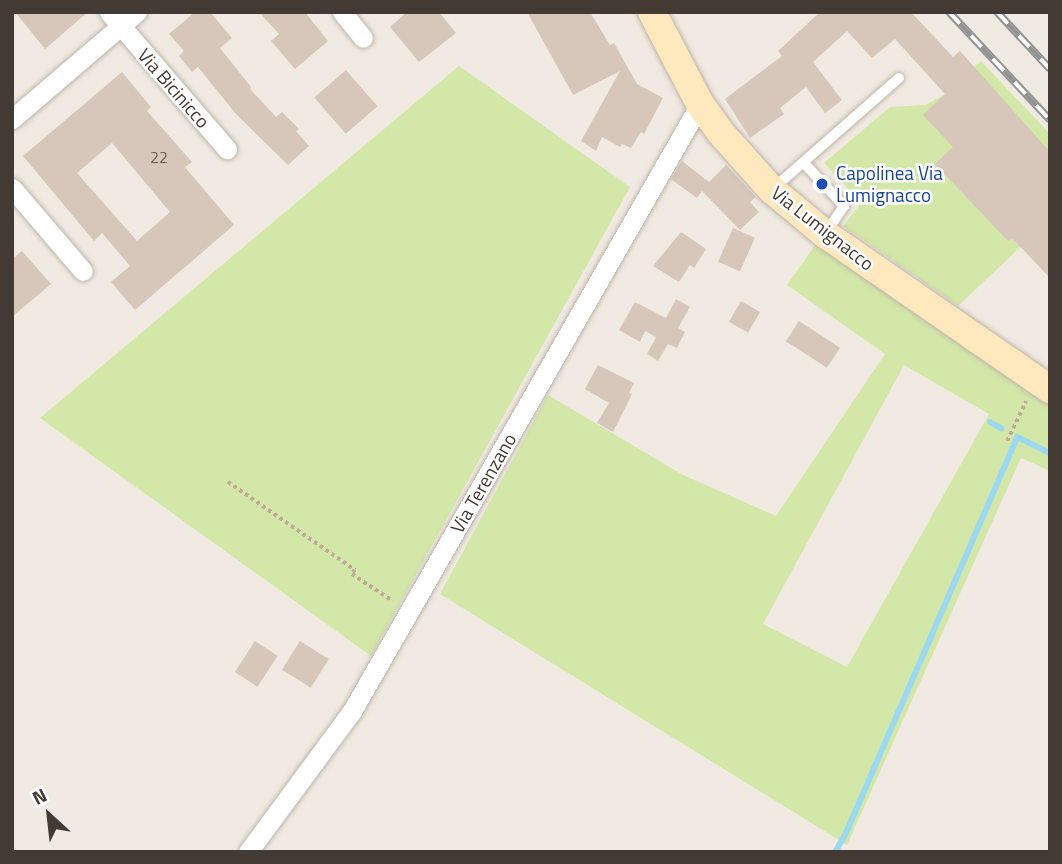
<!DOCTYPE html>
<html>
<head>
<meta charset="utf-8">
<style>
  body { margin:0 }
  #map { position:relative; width:1062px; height:864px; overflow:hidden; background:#f1eae2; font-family:"Titillium Web",sans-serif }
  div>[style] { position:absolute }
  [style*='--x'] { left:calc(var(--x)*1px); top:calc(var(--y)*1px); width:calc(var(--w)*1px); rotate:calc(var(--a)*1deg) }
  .green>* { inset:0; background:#d3e7a9 }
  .stream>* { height:6px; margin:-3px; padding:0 3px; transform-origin:3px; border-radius:3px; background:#9cd9f0 }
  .building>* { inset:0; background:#d6c7ba; transform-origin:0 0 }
  .path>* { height:3.5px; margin-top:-1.75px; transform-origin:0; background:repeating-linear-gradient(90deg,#beab96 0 3.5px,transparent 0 7px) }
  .roads { filter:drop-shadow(0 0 2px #bfb4a8) drop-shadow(0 0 2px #bfb4a8) }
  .service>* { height:10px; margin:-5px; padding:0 5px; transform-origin:5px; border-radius:5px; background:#fff }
  .minor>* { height:19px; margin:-9.5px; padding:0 9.5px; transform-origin:9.5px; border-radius:9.5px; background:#fff }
  .secondary>* { height:28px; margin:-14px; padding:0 14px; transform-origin:14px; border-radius:14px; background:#ffe7be }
  .rail>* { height:8px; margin-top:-4px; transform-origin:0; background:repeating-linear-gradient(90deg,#fff 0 16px,#929292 0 32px); box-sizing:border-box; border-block:2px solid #929292 }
  .dots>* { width:19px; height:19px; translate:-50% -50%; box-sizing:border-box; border:4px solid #fff; border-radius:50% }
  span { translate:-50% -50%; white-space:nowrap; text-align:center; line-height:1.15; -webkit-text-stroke:5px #fff; paint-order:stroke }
  .number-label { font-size:16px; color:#675d55 }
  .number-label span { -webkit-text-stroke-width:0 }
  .street-label { font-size:19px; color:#423a33 }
  .transit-label { font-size:19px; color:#164399 }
  .left { translate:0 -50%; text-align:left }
  .frame { position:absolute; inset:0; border:14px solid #423a33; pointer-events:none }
  .north { position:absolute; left:14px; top:780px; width:70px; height:70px; -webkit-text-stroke:5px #fff; paint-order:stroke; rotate:333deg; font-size:19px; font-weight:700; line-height:28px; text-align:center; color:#423a33 }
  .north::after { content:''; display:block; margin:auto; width:24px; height:32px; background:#423a33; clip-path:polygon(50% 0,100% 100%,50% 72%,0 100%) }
</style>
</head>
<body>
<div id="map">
  <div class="green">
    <div style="clip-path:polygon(981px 61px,1050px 134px,1050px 219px,958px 306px,843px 226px,861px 203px,824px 163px,890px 107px,926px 105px,945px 94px)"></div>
    <div style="clip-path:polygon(459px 66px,630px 187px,371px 656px,40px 418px)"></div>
    <div style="clip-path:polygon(evenodd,818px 241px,1050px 406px,1050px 471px,1021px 458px,847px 845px,440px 594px,548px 395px,683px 475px,776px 516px,885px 354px,787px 285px,818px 241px,904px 365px,989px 414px,847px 667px,763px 624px,904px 365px)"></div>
  </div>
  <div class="stream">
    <div style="--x:990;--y:422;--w:13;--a:29"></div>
    <div style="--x:835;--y:852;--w:22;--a:-60"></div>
    <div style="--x:846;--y:833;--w:431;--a:-66.6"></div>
    <div style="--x:1017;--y:437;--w:37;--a:26"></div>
  </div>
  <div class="building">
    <div style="clip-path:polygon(15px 12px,88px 12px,45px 49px)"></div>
    <div style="clip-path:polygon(195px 12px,210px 12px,232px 38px,220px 48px,251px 87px,250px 89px,276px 117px,282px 112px,299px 129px,296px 131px,309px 146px,288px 165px,236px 114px,198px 67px,192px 72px,179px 56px,184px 51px,169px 34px)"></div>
    <div style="clip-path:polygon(259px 12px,305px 12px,328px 41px,295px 69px,271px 41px,279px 34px)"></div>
    <div style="clip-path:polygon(407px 12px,439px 12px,456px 33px,419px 62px,390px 27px)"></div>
    <div style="clip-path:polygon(527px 12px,590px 12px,610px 45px,614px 43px,637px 84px,663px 98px,644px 134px,641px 132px,631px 148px,622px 144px,620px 147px,602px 137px,596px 151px,581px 141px,620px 71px,573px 95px)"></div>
    <div style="clip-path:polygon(820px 12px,911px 12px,953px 57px,960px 51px,1050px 152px,1050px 278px,1012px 238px,1008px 241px,935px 164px,953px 147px,923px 115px,945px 94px,895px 39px,872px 58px,847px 31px,813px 62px,842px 100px,825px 113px,806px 87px,780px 108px,784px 114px,750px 138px,725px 99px,782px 56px,778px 51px)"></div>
    <div style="left:346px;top:70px;width:48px;height:42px;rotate:49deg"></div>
    <div style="clip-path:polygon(evenodd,122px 72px,151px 107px,147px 111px,192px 162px,185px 167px,234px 225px,135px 310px,111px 282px,130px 266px,102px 233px,94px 241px,23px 156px,122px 72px,112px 143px,170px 212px,137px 241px,77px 173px,112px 143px)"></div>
    <div style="clip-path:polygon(682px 161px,709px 182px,726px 165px,756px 197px,750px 202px,759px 212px,740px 230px,702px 191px,697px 198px,671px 179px)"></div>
    <div style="left:733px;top:228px;width:24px;height:37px;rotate:24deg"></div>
    <div style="clip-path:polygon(681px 232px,706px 249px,694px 268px,690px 265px,679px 282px,653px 266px)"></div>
    <div style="clip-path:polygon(22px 251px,51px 284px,12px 317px,12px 259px)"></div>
    <div style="clip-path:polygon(676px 299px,690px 307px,678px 328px,685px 332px,677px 348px,668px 344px,658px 361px,647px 354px,656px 337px,645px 331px,640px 342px,619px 330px,635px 302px,666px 318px)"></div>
    <div style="left:741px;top:301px;width:22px;height:24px;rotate:30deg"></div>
    <div style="left:799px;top:321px;width:49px;height:24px;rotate:33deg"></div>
    <div style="clip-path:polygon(598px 365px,634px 383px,629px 393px,632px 394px,613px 432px,597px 423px,609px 403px,585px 389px)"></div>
    <div style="left:255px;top:641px;width:27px;height:37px;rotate:33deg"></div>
    <div style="left:300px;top:641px;width:34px;height:34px;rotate:32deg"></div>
  </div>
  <div class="path">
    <div style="--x:1007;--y:441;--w:44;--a:-64.6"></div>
    <div style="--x:228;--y:482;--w:155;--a:34.7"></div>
    <div style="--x:355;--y:570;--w:5;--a:127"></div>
    <div style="--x:352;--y:574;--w:49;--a:33.4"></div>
  </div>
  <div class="roads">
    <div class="service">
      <div style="--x:804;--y:163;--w:59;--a:47.1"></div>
      <div style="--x:844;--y:206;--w:32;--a:124"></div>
      <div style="--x:775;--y:187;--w:165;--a:-41.3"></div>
    </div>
    <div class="minor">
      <div style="--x:109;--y:12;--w:181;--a:49.3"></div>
      <div style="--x:342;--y:12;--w:33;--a:51"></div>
      <div style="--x:12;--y:119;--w:165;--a:-40.6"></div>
      <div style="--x:12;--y:188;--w:109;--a:49.5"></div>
      <div style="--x:248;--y:852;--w:175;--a:-53.6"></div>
      <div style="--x:352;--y:711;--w:700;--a:-60.17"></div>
    </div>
    <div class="secondary">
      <div style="--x:652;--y:12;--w:104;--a:62.4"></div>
      <div style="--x:700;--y:104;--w:34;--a:54"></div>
      <div style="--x:720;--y:132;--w:78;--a:48.1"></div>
      <div style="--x:772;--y:190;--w:69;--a:39.7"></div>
      <div style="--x:825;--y:234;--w:273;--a:34.6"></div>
    </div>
  </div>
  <div class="rail">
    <div style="--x:949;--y:12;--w:148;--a:46.9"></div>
    <div style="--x:997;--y:12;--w:78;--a:47.1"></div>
  </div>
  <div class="dots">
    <div style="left:822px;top:184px;background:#1a4fb4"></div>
  </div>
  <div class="number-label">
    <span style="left:159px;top:157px">22</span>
  </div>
  <div class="street-label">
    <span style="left:174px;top:88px;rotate:49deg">Via Bicinicco</span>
    <span style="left:823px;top:228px;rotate:38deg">Via Lumignacco</span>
    <span style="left:483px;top:483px;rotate:-60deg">Via Terenzano</span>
  </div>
  <div class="transit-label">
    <span class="left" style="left:836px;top:184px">Capolinea Via<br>Lumignacco</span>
  </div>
  <div class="frame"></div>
  <div class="north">N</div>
</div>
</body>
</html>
